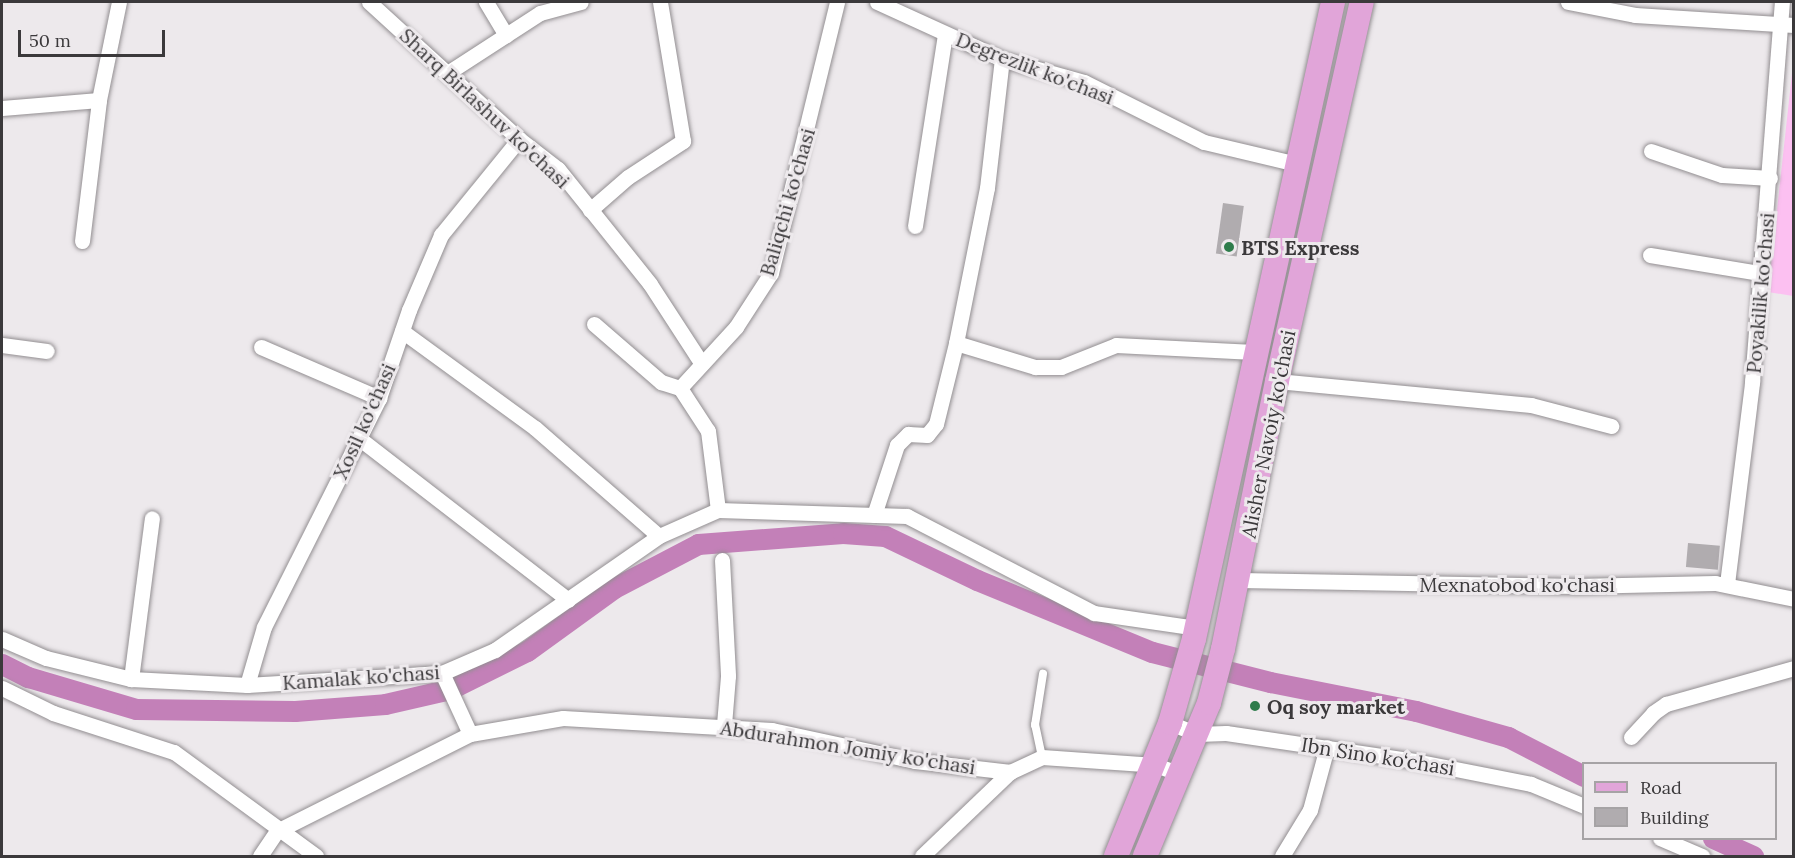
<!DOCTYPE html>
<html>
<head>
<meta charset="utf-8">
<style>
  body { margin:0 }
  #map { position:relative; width:1795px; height:858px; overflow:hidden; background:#ede9ec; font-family:Lora,serif }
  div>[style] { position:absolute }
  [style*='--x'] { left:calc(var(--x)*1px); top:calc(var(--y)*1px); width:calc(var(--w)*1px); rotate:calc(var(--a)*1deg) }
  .green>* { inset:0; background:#fcc0f1 }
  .canal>* { height:21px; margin:-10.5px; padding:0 10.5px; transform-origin:10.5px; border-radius:10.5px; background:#c380b8 }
  .building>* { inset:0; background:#b0acaf; transform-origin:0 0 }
  .roads { filter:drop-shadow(0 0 2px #928e91) drop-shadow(0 0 2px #928e91) }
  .lane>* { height:8px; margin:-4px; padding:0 4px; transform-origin:4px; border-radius:4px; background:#fff }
  .street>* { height:15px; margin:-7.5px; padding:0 7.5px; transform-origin:7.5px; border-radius:7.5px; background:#fff }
  .primary>* { height:24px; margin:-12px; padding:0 12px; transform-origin:12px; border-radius:12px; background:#e1a5d9 }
  .dots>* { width:16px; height:16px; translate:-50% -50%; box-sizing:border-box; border:3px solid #ede9ec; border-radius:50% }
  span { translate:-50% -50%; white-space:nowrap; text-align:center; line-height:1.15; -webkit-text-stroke:6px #ede9ec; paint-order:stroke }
  .street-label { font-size:20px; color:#3b393b }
  .poi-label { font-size:20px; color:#3b393b; font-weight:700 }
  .left { translate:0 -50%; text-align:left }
  .frame { position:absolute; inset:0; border:3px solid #3b393b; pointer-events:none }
  .legend { position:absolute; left:1582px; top:762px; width:195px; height:78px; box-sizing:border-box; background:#ede9ec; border:2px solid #a6a3a5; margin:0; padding:8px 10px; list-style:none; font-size:18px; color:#3b393b }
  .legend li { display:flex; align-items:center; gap:12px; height:30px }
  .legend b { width:30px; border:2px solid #a6a3a5 }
  .scale { position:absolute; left:18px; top:30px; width:147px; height:27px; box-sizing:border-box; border:3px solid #3b393b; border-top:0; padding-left:8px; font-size:18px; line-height:21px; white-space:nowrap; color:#3b393b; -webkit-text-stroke:4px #ede9ec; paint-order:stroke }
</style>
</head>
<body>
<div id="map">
  <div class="green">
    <div style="clip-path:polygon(1793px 64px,1794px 296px,1793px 296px,1768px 292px)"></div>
  </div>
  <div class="canal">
    <div style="--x:2;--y:664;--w:29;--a:27"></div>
    <div style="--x:28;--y:677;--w:113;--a:16.5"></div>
    <div style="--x:136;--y:709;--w:159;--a:0.7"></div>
    <div style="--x:295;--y:711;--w:90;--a:-4.4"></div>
    <div style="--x:385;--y:704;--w:67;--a:-13"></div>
    <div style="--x:450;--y:689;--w:86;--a:-26.3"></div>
    <div style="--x:527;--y:651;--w:107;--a:-35.9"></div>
    <div style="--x:614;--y:588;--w:95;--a:-27.6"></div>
    <div style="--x:698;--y:544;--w:145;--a:-4.3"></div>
    <div style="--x:843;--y:533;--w:42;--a:4.1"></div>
    <div style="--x:885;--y:536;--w:102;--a:25.6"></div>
    <div style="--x:977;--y:580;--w:189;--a:22.4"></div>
    <div style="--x:1152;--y:652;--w:122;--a:14.3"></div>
    <div style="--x:1270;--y:682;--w:149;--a:11.2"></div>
    <div style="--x:1416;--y:711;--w:96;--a:15.8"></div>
    <div style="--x:1508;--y:737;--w:85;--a:27.2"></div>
    <div style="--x:1713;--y:838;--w:44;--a:24.2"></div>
  </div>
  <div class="building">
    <div style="left:1223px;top:203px;width:21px;height:51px;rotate:8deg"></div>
    <div style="left:1688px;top:543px;width:32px;height:24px;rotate:5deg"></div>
  </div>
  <div class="roads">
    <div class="lane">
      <div style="--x:1042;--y:757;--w:33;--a:-102"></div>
      <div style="--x:1035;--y:725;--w:52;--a:-81.1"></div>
    </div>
    <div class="street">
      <div style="--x:369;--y:2;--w:203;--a:42.4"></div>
      <div style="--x:519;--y:139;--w:49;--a:37.6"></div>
      <div style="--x:558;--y:169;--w:147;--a:51.3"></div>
      <div style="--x:650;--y:284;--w:95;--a:57"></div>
      <div style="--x:486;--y:2;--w:39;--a:59"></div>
      <div style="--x:877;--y:2;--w:137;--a:24.5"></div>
      <div style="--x:1002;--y:59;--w:85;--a:15.7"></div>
      <div style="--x:1084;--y:82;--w:134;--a:26.6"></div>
      <div style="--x:1204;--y:142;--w:96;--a:13.3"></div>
      <div style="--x:1568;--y:2;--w:68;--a:11"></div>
      <div style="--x:1635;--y:15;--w:159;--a:3.6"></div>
      <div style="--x:449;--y:72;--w:108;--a:-33"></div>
      <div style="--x:540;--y:13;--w:42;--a:-15"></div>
      <div style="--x:2;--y:108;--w:97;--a:-4.7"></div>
      <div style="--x:1651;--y:151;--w:75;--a:18.7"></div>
      <div style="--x:1722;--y:175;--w:48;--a:3.6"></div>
      <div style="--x:590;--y:210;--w:50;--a:-41"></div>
      <div style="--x:628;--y:177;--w:66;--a:-33.2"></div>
      <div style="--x:683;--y:141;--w:141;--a:-99.4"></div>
      <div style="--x:915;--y:226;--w:194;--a:-81.1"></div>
      <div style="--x:82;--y:241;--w:142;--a:-83.1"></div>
      <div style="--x:99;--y:100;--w:100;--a:-78.5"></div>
      <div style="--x:1650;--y:255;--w:110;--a:9.4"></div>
      <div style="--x:594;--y:324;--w:89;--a:40.9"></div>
      <div style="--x:661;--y:382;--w:20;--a:18"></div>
      <div style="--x:402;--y:331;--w:165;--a:36.1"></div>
      <div style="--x:535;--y:428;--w:164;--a:41.1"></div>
      <div style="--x:956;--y:343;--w:158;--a:-78.7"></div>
      <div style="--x:987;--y:188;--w:130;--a:-83.4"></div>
      <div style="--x:2;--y:345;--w:45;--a:7.6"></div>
      <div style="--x:261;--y:347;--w:129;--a:23.4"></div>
      <div style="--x:1277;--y:381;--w:255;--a:5.4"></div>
      <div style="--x:1531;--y:405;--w:83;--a:14.7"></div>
      <div style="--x:360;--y:439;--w:263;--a:37.7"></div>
      <div style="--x:718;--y:510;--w:80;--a:-97.2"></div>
      <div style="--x:708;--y:431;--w:51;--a:-123.1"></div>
      <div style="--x:680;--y:388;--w:83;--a:-47.4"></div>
      <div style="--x:736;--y:327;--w:64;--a:-57.1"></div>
      <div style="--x:771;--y:273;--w:279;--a:-76.3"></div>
      <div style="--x:874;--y:515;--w:74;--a:-71.8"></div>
      <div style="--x:897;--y:445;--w:16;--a:-45"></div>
      <div style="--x:908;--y:434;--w:19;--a:3"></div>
      <div style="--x:927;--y:435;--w:14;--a:-51"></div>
      <div style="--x:936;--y:424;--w:83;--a:-76.1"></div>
      <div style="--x:956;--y:343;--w:83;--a:16.9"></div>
      <div style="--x:1035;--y:367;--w:26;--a:0"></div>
      <div style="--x:1061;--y:367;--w:59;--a:-21.8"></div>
      <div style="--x:1116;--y:345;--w:138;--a:2.9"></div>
      <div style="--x:722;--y:560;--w:116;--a:87"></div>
      <div style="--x:728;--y:676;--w:49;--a:94.7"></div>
      <div style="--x:1239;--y:580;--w:337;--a:1"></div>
      <div style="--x:1576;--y:586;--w:139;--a:-1.2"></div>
      <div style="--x:1715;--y:583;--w:81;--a:11.4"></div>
      <div style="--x:1727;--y:584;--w:204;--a:-82.9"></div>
      <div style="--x:1752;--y:382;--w:381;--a:-85.5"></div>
      <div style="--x:2;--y:639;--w:48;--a:23.4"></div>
      <div style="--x:46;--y:658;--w:88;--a:13.9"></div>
      <div style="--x:131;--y:679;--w:116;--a:3"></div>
      <div style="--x:247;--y:685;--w:195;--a:-3.5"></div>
      <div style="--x:442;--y:673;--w:58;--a:-23.5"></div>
      <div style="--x:495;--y:650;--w:200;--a:-34.8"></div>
      <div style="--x:659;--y:536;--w:64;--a:-23.8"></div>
      <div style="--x:718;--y:510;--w:189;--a:1.8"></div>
      <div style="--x:907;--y:516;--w:211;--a:27.4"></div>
      <div style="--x:1094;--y:613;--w:104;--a:8.3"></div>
      <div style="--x:442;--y:673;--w:67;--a:65.3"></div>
      <div style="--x:131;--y:679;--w:162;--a:-82.6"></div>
      <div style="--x:247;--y:685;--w:60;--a:-73.7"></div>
      <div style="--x:264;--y:627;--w:256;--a:-63.3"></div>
      <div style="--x:379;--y:398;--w:93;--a:-71.2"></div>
      <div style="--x:409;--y:310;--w:82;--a:-66.9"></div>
      <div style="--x:441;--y:235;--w:124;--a:-50.9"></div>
      <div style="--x:2;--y:688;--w:57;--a:26.1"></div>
      <div style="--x:53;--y:713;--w:127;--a:17.9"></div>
      <div style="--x:174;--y:752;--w:176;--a:36.2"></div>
      <div style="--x:1170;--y:723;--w:29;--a:22"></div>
      <div style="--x:1197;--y:734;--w:29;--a:-2"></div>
      <div style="--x:1226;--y:733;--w:191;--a:8.4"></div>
      <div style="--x:1415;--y:761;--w:118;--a:11.2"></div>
      <div style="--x:1531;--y:784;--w:57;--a:22.5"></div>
      <div style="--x:1631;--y:737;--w:33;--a:-47"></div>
      <div style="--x:1653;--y:713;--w:16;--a:-35"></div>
      <div style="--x:1666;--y:704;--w:133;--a:-15.7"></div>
      <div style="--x:1660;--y:838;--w:46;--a:23.2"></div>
      <div style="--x:260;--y:856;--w:30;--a:-56"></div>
      <div style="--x:277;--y:831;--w:216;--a:-26.7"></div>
      <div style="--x:470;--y:734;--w:94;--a:-9.8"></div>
      <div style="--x:563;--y:718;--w:209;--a:3.3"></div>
      <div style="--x:772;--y:730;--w:146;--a:12.2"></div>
      <div style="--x:915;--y:761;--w:96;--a:6.6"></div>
      <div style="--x:1010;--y:772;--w:35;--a:-25"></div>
      <div style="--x:1042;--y:757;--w:113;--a:4"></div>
      <div style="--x:1155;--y:765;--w:28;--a:19"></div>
      <div style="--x:922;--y:856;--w:122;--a:-43.7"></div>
      <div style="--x:1282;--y:856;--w:54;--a:-58.7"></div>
      <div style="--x:1310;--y:810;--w:65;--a:-74.9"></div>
    </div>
    <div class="primary">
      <div style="--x:1116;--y:856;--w:144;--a:-67.9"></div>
      <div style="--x:1170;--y:723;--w:87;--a:-74.1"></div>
      <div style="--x:1194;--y:639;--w:652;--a:-77.69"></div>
      <div style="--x:1145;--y:856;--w:166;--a:-67.3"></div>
      <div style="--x:1209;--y:703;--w:56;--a:-75.5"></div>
      <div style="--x:1223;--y:649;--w:273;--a:-78.6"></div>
      <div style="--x:1277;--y:381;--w:388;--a:-77.4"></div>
    </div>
  </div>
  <div class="dots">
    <div style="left:1229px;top:247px;background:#2e7c4b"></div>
    <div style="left:1255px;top:706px;background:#2e7c4b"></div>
  </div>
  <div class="street-label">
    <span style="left:1035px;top:68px;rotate:21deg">Degrezlik ko'chasi</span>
    <span style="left:485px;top:108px;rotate:43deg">Sharq Birlashuv ko'chasi</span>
    <span style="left:787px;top:202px;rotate:-74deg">Baliqchi ko'chasi</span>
    <span style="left:1760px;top:293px;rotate:-85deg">Poyakilik ko'chasi</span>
    <span style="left:364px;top:421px;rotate:-66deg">Xosil ko'chasi</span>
    <span style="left:1268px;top:434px;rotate:-79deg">Alisher Navoiy ko'chasi</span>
    <span style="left:1517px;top:584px">Mexnatobod ko'chasi</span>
    <span style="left:361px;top:677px;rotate:-4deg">Kamalak ko'chasi</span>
    <span style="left:848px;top:747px;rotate:9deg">Abdurahmon Jomiy ko'chasi</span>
    <span style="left:1378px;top:756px;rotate:9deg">Ibn Sino ko‘chasi</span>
  </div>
  <div class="poi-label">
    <span class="left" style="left:1241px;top:247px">BTS Express</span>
    <span class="left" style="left:1267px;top:706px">Oq soy market</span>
  </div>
  <div class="frame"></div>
  <ul class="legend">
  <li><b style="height:8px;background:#e1a5d9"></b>Road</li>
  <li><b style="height:16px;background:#b0acaf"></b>Building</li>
  </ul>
  <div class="scale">50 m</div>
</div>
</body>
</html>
